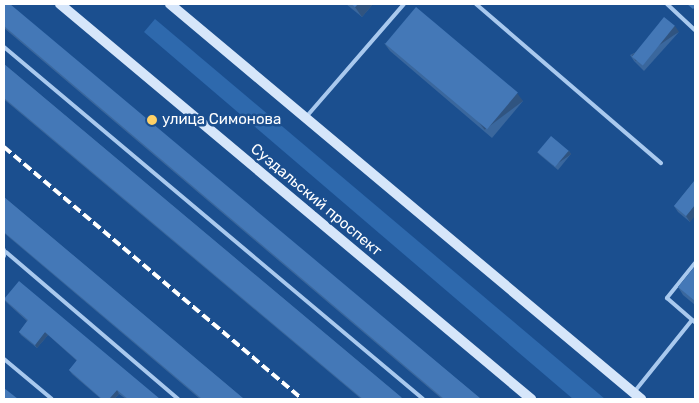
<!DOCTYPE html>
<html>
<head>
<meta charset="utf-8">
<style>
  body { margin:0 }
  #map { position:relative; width:699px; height:403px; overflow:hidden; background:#1b4f8f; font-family:Rubik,sans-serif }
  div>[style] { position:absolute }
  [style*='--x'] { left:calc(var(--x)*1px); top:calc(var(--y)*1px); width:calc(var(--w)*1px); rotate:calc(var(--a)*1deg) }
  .green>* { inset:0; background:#2e69ad }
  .lane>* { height:4px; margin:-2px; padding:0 2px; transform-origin:2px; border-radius:2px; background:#a9c9ee }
  .secondary>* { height:10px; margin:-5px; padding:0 5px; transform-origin:5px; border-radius:5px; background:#d6e6fa }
  .rail>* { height:4px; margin-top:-2px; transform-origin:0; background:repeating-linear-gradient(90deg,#fff 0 9px,transparent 0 13px) }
  .wall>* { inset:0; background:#3a679d; transform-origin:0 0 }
  .shaded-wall>* { inset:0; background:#305480; transform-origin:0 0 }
  .building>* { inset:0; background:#4478b7; transform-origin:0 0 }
  .dots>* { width:14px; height:14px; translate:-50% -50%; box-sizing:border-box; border:2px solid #1b4f8f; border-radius:50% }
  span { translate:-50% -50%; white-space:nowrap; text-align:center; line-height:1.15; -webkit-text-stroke:5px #1b4f8f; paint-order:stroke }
  .poi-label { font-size:15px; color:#fff }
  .left { translate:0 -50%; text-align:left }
  .street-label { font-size:15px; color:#fff }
  .frame { position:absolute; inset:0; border:5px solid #fff; pointer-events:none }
</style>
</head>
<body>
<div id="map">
  <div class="green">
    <div style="clip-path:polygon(155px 19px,605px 399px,573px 399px,144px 32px)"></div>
  </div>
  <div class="lane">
    <div style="--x:476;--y:4;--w:244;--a:40.7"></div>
    <div style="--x:667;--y:4;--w:38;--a:43"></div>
    <div style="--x:4;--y:47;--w:547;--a:40.03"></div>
    <div style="--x:307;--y:116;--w:148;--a:-49.1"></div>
    <div style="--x:4;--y:250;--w:6;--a:90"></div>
    <div style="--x:6;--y:252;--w:226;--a:40.5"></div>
    <div style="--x:695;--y:263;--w:45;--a:128.7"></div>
    <div style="--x:667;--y:298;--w:37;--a:41"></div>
    <div style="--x:4;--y:359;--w:62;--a:39.8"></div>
    <div style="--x:635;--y:391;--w:91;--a:-51.2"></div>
  </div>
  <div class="secondary">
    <div style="--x:60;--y:4;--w:615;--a:39.98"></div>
    <div style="--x:170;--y:4;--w:615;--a:39.98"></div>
  </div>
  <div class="rail">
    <div style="--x:4;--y:147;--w:390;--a:40.2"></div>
  </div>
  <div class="wall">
    <div style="clip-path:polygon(4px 4px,481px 399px,442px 399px,4px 28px)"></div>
    <div style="clip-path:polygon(346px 4px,373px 4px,362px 17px)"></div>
    <div style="clip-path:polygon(679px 32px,644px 71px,634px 61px,630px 55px)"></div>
    <div style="clip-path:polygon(384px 43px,523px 101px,492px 138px,390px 51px)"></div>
    <div style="left:4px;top:64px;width:519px;height:27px;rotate:40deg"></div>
    <div style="clip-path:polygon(569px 151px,571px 154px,558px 170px,540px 155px,537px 152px)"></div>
    <div style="clip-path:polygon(695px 180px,690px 222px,678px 212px,674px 206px)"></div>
    <div style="clip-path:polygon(4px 197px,244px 399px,200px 399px,4px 233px)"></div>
    <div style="clip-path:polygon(695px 266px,695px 305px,683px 295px,678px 287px)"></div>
    <div style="clip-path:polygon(4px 299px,160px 399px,126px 399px,119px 394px,114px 399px,101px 399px,72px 374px,69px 370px,77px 361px,48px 335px,37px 348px,21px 335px,19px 332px,27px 321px,6px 302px)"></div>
  </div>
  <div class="shaded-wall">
    <div style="clip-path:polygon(358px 4px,373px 4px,362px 17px,355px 7px)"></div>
    <div style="left:675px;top:26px;width:7px;height:52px;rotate:56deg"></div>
    <div style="left:517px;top:93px;width:10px;height:48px;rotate:53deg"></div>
    <div style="left:569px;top:151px;width:4px;height:21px;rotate:56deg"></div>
    <div style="clip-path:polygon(695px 205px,695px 216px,690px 222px,686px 216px)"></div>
    <div style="clip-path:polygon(45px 332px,48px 335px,37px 348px,35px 345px)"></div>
    <div style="clip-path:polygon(117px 390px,119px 394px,114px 399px,109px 399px)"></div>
  </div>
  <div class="building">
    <div style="clip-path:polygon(4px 4px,10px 4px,481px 399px,444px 399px,4px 26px)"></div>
    <div style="clip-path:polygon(351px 4px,358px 4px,355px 7px)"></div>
    <div style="clip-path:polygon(687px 4px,695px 4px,695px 7px,693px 9px)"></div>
    <div style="left:416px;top:7px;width:133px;height:48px;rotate:40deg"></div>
    <div style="left:664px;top:17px;width:14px;height:51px;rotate:39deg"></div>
    <div style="left:4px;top:64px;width:519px;height:26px;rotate:40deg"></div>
    <div style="left:551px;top:136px;width:23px;height:21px;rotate:40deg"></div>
    <div style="clip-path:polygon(695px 180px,695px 205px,686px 216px,674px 206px)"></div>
    <div style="clip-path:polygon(4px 197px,244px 399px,202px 399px,4px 232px)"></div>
    <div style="clip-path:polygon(695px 266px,695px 301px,678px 287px)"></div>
    <div style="clip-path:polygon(19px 281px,160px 399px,128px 399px,117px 390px,109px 399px,102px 399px,69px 370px,77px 360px,45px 332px,35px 345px,19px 332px,28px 320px,4px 299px)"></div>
    <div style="clip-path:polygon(4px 388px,18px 399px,4px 399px)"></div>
  </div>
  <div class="dots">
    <div style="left:152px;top:120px;background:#ffd166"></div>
  </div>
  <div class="poi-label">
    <span class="left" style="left:162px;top:120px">улица Симонова</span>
  </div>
  <div class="street-label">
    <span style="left:316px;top:200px;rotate:40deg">Суздальский проспект</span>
  </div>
  <div class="frame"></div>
</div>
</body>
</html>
